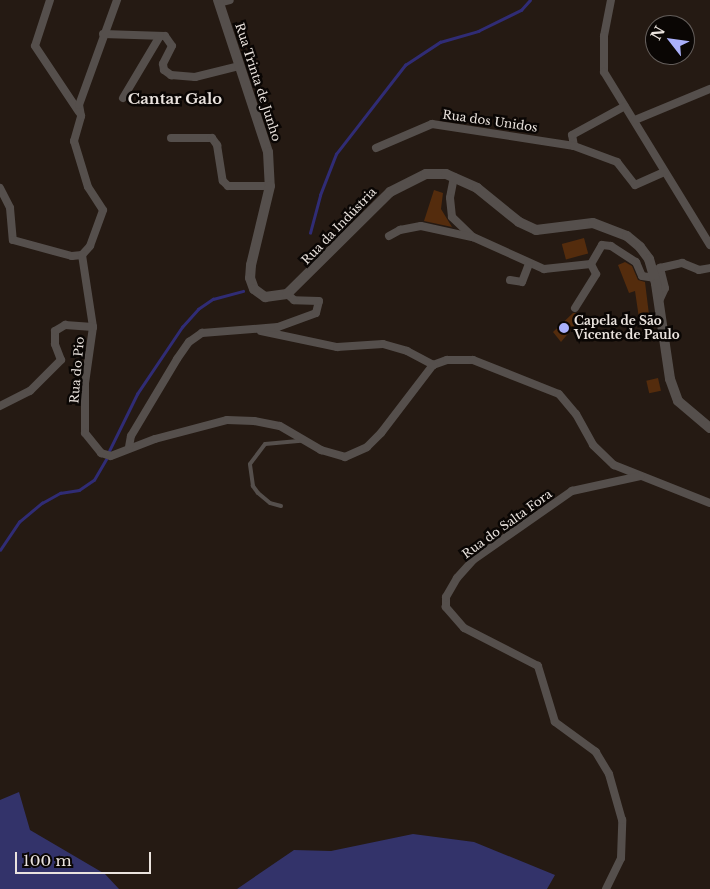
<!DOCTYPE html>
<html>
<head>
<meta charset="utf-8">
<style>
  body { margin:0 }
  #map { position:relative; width:710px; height:889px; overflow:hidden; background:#251a13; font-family:"Libre Baskerville",serif }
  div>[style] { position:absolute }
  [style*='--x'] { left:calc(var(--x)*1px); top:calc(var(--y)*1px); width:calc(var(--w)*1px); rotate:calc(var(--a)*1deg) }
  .green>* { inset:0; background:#33336a }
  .stream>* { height:2.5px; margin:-1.25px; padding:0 1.25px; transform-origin:1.25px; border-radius:1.25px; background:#302c75 }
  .building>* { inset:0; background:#542c0d; transform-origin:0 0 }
  .service>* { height:4px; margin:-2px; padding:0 2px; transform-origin:2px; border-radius:2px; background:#554f4c }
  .minor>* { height:8px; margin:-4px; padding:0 4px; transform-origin:4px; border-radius:4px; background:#554f4c }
  .tertiary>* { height:10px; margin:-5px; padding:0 5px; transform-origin:5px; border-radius:5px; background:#554f4c }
  .dots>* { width:14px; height:14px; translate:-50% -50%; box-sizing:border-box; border:2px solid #0a0604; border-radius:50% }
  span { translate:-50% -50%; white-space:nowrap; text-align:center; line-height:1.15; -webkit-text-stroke:5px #0a0604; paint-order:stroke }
  .street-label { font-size:12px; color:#eae3de }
  .poi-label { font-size:12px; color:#eae3de; font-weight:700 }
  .left { translate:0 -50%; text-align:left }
  .quarter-label { font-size:15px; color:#eae3de; font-weight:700 }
  .north { position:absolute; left:645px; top:15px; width:50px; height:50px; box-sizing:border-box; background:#0a0604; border:1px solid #645e5b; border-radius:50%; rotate:300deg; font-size:14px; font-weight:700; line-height:20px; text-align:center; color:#eae3de }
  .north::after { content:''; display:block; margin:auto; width:18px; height:22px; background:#aab0fb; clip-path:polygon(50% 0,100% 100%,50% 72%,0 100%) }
  .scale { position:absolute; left:15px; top:852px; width:136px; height:22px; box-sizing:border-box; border:2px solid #eae3de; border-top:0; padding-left:6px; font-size:15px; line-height:18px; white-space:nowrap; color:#eae3de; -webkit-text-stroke:4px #0a0604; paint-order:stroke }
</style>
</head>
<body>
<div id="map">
  <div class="green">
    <div style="clip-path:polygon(19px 792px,30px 830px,105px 874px,119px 889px,0 889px,0 800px)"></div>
    <div style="clip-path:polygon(413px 834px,474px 842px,555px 875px,547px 889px,237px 889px,294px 850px,331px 851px)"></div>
  </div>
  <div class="stream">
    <div style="--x:310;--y:233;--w:39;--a:-75"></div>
    <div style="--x:320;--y:195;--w:44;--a:-68.7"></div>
    <div style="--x:336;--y:154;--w:113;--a:-52.2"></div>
    <div style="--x:405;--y:65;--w:42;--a:-33.3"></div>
    <div style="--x:440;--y:42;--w:40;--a:-16"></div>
    <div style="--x:478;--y:31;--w:48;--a:-26"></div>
    <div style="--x:521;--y:10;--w:13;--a:-48"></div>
    <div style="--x:109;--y:451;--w:64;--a:-63.8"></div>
    <div style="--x:137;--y:394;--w:81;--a:-56.1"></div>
    <div style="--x:182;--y:327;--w:24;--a:-48"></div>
    <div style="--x:198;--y:309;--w:18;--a:-34"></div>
    <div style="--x:213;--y:299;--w:31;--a:-15"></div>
    <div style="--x:0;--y:550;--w:34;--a:-56"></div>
    <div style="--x:19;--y:522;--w:30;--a:-40"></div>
    <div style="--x:42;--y:503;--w:21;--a:-29"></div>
    <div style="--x:60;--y:493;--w:19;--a:-9"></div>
    <div style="--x:79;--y:490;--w:18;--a:-34"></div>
    <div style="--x:94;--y:480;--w:24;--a:-60"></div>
  </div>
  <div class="building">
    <div style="clip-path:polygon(434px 190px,443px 193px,441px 209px,452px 227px,424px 221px)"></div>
    <div style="left:584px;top:238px;width:16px;height:23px;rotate:75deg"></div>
    <div style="clip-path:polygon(625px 262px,632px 266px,638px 280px,645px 282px,650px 323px,640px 325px,635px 291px,629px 293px,618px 265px)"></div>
    <div style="clip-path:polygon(573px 313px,578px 313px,582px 317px,561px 342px,553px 332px)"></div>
    <div style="left:658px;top:378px;width:13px;height:12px;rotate:77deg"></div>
  </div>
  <div class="service">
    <div style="--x:281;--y:506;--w:11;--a:-165"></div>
    <div style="--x:270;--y:503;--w:16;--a:-140"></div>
    <div style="--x:258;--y:493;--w:9;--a:-126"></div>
    <div style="--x:253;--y:486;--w:22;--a:-98"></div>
    <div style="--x:250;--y:464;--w:25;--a:-53"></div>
    <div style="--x:265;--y:444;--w:36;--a:-5"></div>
  </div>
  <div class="minor">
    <div style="--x:50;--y:0;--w:48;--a:108.1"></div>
    <div style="--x:35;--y:46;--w:79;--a:56.3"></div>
    <div style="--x:611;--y:0;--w:37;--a:101"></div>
    <div style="--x:604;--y:36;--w:36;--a:90"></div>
    <div style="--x:604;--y:72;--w:203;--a:58.5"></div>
    <div style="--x:219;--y:3;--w:11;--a:-15"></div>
    <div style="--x:103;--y:34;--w:62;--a:1.8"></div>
    <div style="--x:165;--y:36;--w:12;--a:55"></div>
    <div style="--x:172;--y:46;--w:20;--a:117"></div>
    <div style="--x:163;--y:64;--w:6;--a:81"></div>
    <div style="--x:164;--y:70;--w:9;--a:36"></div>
    <div style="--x:171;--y:75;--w:24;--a:5"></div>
    <div style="--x:195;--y:77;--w:45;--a:-14"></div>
    <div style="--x:123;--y:98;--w:72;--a:-59.2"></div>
    <div style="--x:635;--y:120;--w:81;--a:-22.5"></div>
    <div style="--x:171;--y:138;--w:41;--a:0"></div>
    <div style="--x:212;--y:138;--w:9;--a:54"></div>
    <div style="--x:217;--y:145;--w:36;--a:81"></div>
    <div style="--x:223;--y:181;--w:7;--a:45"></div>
    <div style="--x:228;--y:186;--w:42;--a:0"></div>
    <div style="--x:574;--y:146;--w:11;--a:-100"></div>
    <div style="--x:572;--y:135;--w:60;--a:-28.7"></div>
    <div style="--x:376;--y:148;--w:61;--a:-23.2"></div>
    <div style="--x:432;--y:124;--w:144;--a:8.8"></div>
    <div style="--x:574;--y:146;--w:46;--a:20.4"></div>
    <div style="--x:617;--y:162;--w:29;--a:52"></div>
    <div style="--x:635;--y:185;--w:32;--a:-24"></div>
    <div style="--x:454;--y:177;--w:21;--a:101"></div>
    <div style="--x:450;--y:198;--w:19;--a:84"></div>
    <div style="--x:452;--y:217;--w:29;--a:44"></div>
    <div style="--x:473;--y:237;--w:78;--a:24.3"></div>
    <div style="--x:544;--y:269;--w:47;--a:-6.1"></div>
    <div style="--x:0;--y:188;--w:22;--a:63"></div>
    <div style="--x:10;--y:208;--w:32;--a:85"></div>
    <div style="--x:13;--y:240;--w:61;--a:15.2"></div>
    <div style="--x:72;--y:256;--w:10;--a:-6"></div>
    <div style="--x:82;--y:255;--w:12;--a:-48"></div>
    <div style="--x:90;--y:246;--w:38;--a:-70"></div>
    <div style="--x:103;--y:210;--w:27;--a:-123"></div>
    <div style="--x:88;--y:187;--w:48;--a:-106.9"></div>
    <div style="--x:74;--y:141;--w:26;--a:-74"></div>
    <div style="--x:81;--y:116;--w:11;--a:-100"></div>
    <div style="--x:79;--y:105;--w:112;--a:-70.1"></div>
    <div style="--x:389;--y:236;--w:13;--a:-29"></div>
    <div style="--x:400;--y:230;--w:21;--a:-11"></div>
    <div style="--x:421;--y:226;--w:51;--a:12.4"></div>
    <div style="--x:82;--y:255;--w:73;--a:81.3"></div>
    <div style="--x:93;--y:327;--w:57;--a:98.1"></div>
    <div style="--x:85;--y:383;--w:50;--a:90"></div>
    <div style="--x:85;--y:433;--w:26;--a:51"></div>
    <div style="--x:101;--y:453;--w:10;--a:17"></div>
    <div style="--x:111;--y:456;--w:47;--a:-21.1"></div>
    <div style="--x:155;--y:439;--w:74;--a:-14.8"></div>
    <div style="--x:227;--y:420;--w:27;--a:2"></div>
    <div style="--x:254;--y:421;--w:26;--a:11"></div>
    <div style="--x:280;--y:426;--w:48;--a:30.3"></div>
    <div style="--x:321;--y:450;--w:25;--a:16"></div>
    <div style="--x:345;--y:457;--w:24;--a:-24"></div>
    <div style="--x:367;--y:447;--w:20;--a:-45"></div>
    <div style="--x:381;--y:433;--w:86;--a:-52.6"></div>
    <div style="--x:433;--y:365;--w:15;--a:-20"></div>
    <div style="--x:447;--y:360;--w:26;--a:0"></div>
    <div style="--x:473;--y:360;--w:92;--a:21.6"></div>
    <div style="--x:559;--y:394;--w:26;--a:50"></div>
    <div style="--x:576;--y:414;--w:35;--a:61"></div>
    <div style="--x:593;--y:445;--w:29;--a:44"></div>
    <div style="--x:614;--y:465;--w:103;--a:21.6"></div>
    <div style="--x:591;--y:264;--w:22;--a:-60"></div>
    <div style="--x:602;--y:245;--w:9;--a:6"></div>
    <div style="--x:611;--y:246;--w:30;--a:33"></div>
    <div style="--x:636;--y:262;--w:15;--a:67"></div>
    <div style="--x:642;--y:276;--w:12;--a:9"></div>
    <div style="--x:510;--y:280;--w:12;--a:9"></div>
    <div style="--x:522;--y:282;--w:19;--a:-69"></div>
    <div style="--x:659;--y:301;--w:14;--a:-65"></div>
    <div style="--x:665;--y:288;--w:21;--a:-104"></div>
    <div style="--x:660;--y:268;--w:23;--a:-13"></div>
    <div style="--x:682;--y:263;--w:18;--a:22"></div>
    <div style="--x:699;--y:270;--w:11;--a:-10"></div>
    <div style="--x:575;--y:308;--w:40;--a:-58"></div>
    <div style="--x:596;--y:274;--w:11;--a:-117"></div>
    <div style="--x:261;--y:331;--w:78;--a:11.9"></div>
    <div style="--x:337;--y:347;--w:46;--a:-3.7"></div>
    <div style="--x:383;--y:344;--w:25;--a:16"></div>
    <div style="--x:407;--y:351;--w:30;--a:28"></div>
    <div style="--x:0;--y:406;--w:34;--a:-27"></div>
    <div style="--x:30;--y:391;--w:44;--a:-45"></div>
    <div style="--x:61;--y:360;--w:17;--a:-111"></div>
    <div style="--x:55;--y:344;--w:13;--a:-90"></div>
    <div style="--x:55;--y:331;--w:12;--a:-31"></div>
    <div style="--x:65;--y:325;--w:28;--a:4"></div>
    <div style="--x:129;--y:447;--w:11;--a:-80"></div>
    <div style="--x:131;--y:436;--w:90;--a:-59.1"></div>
    <div style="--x:177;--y:359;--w:21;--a:-55"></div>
    <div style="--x:189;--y:342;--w:16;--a:-35"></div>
    <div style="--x:202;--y:333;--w:76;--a:-4.5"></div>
    <div style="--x:278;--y:327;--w:40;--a:-20.2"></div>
    <div style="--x:316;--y:313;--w:12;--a:-76"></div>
    <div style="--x:319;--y:301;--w:25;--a:-178"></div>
    <div style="--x:294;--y:300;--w:9;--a:-139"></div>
    <div style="--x:606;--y:889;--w:34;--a:-64"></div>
    <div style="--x:621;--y:858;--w:38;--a:-88"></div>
    <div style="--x:622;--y:820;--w:48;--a:-105.8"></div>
    <div style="--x:609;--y:774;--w:26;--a:-121"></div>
    <div style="--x:596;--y:752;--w:51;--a:-143.8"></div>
    <div style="--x:555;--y:722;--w:59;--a:-106.9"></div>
    <div style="--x:538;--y:666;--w:83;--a:-152.8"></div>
    <div style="--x:464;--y:628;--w:28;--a:-131"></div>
    <div style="--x:446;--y:607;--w:10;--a:-90"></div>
    <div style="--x:446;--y:597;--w:22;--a:-60"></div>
    <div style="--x:457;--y:578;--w:24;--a:-48"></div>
    <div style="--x:473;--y:560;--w:121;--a:-34.9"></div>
    <div style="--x:572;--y:491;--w:70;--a:-12.4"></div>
  </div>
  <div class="tertiary">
    <div style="--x:218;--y:0;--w:160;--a:71.8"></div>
    <div style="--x:268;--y:152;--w:34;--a:87"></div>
    <div style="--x:270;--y:186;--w:81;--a:103.5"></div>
    <div style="--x:251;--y:265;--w:13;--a:94"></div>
    <div style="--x:250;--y:278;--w:12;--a:70"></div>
    <div style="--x:254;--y:289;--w:14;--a:36"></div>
    <div style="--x:265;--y:297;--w:22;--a:-8"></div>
    <div style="--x:287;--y:294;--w:145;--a:-44.7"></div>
    <div style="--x:390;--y:192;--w:40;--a:-26.6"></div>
    <div style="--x:426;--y:174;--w:20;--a:0"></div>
    <div style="--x:446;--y:174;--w:34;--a:24"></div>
    <div style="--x:477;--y:188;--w:54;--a:39"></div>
    <div style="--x:519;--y:222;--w:19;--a:25"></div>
    <div style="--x:536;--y:230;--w:57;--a:-7"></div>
    <div style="--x:593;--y:223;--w:36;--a:21"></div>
    <div style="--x:627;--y:236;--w:17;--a:40"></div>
    <div style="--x:640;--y:247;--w:15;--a:53"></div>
    <div style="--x:649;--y:259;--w:26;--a:74"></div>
    <div style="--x:656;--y:284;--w:96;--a:81.6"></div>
    <div style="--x:670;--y:379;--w:23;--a:70"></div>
    <div style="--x:678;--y:401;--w:42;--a:40.2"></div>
  </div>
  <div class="dots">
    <div style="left:564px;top:328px;background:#aab0fb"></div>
  </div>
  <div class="street-label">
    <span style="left:258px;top:82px;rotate:72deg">Rua Trinta de Junho</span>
    <span style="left:490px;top:121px;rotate:8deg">Rua dos Unidos</span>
    <span style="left:339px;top:226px;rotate:-46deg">Rua da Indústria</span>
    <span style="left:77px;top:370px;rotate:-85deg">Rua do Pio</span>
    <span style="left:507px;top:524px;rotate:-36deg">Rua do Salta Fora</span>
  </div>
  <div class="poi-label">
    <span class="left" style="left:574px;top:328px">Capela de São<br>Vicente de Paulo</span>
  </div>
  <div class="quarter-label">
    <span style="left:175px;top:99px">Cantar Galo</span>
  </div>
  <div class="north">N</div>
  <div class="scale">100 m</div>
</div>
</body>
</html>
